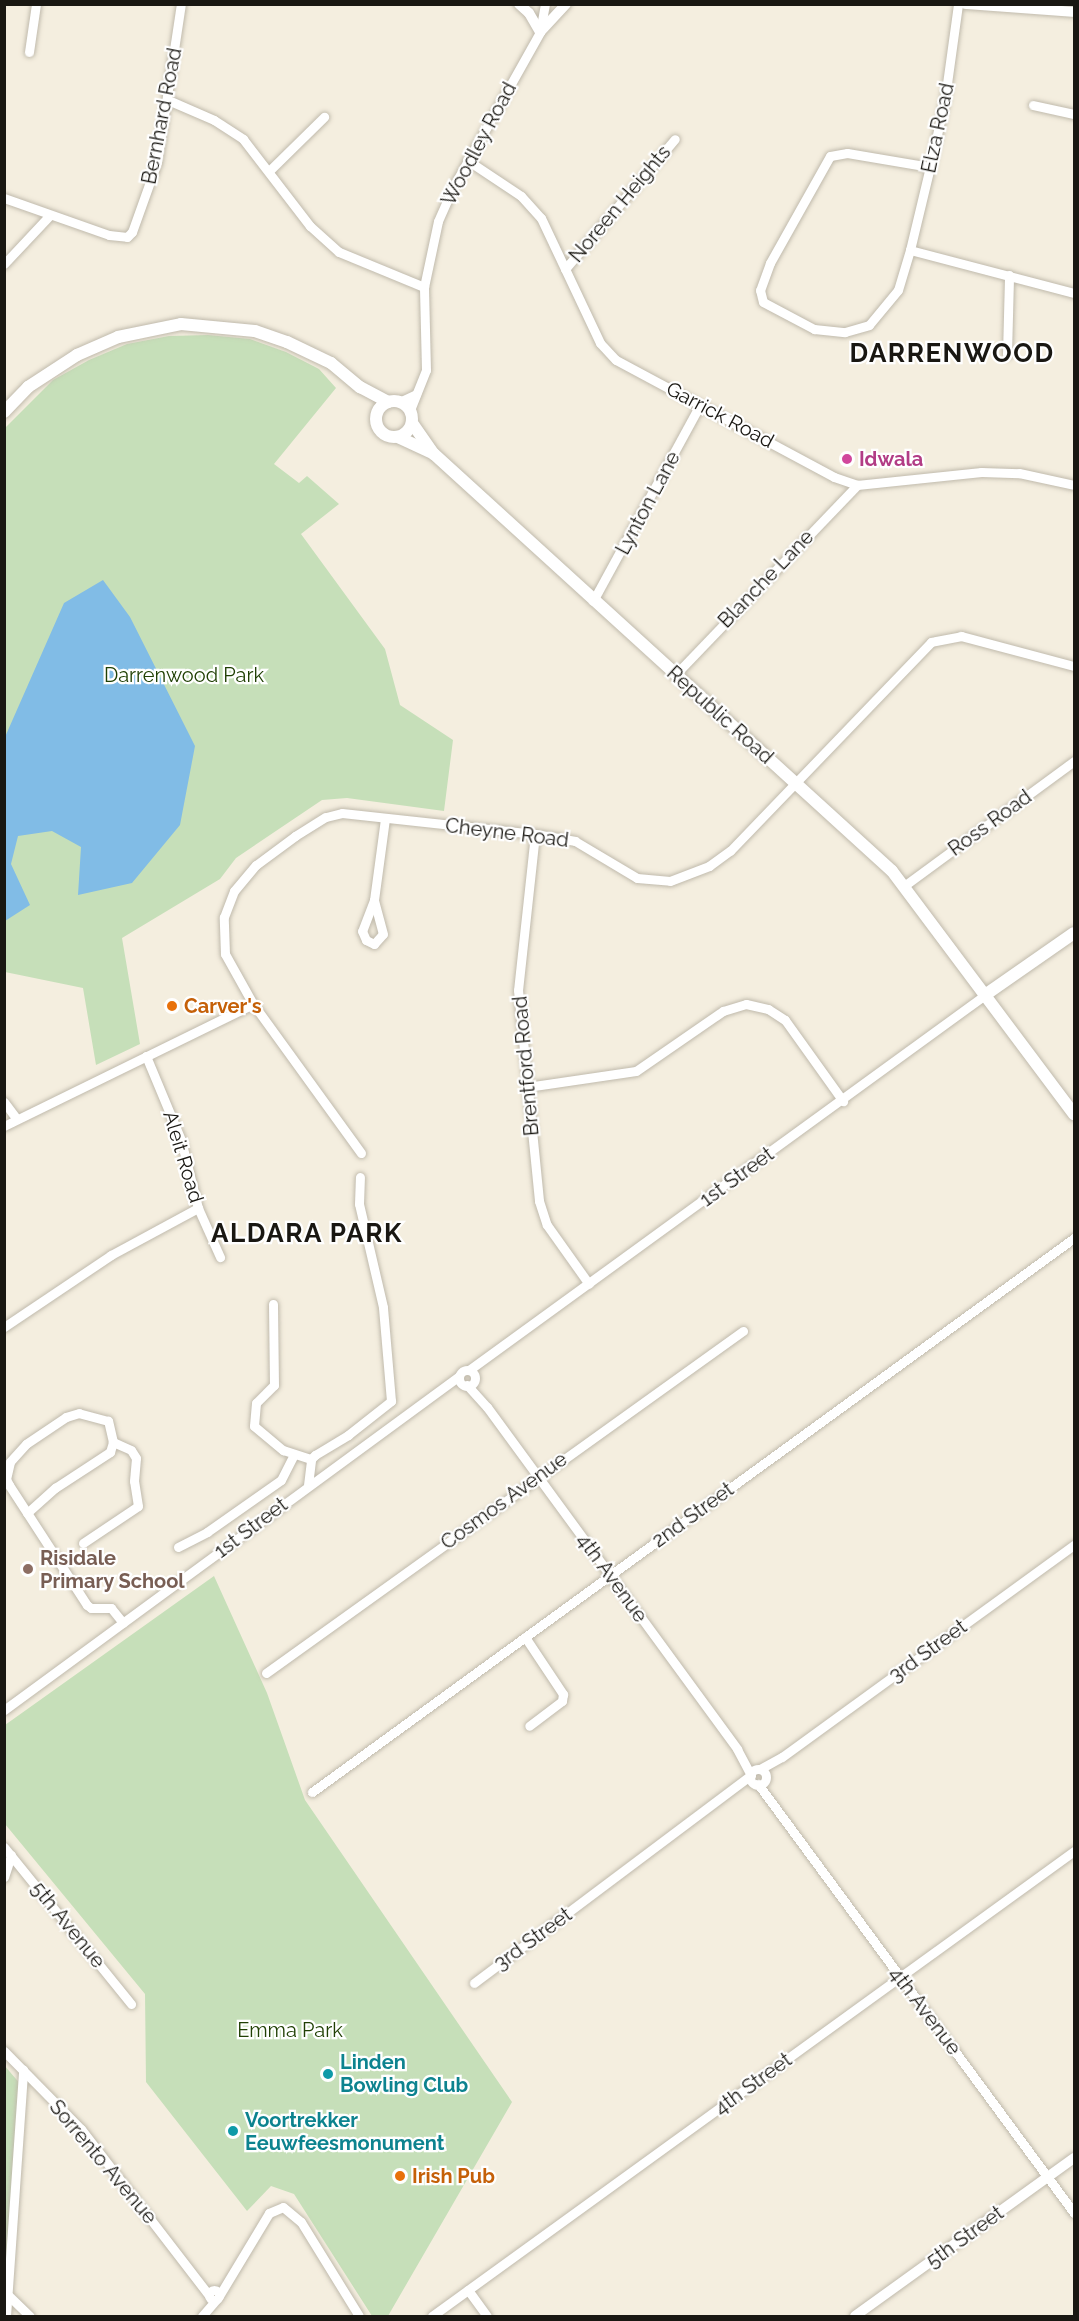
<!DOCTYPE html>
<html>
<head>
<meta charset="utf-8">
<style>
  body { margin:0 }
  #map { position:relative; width:1079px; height:2321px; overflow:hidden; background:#f4eedf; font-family:Raleway,sans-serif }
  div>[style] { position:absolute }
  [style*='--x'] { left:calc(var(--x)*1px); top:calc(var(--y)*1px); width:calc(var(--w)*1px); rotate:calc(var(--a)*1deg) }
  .green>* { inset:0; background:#c6dfb9 }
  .water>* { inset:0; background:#81bce6 }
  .roads { filter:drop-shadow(0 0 2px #c0baac) drop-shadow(0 0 2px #c0baac) }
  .minor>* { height:9px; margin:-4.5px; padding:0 4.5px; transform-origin:4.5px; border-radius:4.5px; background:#fff }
  .minor>.ring { margin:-4.5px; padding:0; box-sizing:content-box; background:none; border:9px solid #fff; border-radius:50% }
  .tertiary>* { height:10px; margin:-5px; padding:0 5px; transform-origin:5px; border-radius:5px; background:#fff }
  .secondary>* { height:12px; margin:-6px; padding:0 6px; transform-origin:6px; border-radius:6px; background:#fff }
  .secondary>.ring { margin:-6px; padding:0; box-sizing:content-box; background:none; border:12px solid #fff; border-radius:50% }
  .dots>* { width:16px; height:16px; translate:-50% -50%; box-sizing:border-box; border:3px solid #fff; border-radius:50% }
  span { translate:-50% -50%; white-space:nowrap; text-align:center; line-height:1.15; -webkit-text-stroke:4.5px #fff; paint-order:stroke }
  .street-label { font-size:20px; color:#191712 }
  .hotel-label { font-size:20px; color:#b23c85; font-weight:700 }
  .left { translate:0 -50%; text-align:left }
  .park-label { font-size:20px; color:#204004 }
  .food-label { font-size:20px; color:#c56008; font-weight:700 }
  .education-label { font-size:20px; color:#785e54; font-weight:700 }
  .culture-label { font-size:20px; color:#0d838f; font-weight:700 }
  .district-label { font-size:26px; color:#191712; font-weight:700; letter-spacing:1.5px }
  .frame { position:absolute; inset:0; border:6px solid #191712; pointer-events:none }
</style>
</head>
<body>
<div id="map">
  <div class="green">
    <div style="clip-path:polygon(208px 335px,250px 339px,286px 352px,319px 369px,336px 388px,274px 464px,299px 483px,307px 476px,339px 504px,301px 534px,385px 649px,400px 705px,453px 740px,444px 811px,347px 798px,322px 800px,236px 858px,220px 879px,122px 938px,140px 1044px,96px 1065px,83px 988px,5px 972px,5px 428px,53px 380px,89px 360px,127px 344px,169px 336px)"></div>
    <div style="clip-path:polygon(214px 1576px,267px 1693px,305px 1800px,512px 2102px,388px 2316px,372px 2316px,294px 2194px,271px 2186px,247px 2211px,146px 2082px,145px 1994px,5px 1824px,5px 1725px)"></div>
    <div style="clip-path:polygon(4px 2065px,22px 2086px,11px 2316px,4px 2316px)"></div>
  </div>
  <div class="water">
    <div style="clip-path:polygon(103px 580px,130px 617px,195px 746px,180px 825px,132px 883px,78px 895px,81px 847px,52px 831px,18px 836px,11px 864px,30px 905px,5px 921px,5px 737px,64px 603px)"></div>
  </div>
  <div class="roads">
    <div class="minor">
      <div style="--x:29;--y:52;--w:49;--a:-81.7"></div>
      <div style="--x:168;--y:100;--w:50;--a:23.5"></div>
      <div style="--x:214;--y:120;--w:35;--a:33"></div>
      <div style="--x:243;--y:139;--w:110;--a:52.4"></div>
      <div style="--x:310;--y:226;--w:39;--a:42"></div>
      <div style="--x:339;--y:252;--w:92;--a:22.4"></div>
      <div style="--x:1033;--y:105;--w:42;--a:12.4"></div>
      <div style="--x:467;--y:160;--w:65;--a:33.7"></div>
      <div style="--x:521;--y:196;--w:30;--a:48"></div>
      <div style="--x:541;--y:218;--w:138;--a:64.7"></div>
      <div style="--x:600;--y:343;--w:23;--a:47"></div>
      <div style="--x:616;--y:360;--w:247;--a:28.2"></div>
      <div style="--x:834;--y:477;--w:24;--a:19"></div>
      <div style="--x:857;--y:485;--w:125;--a:-6"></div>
      <div style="--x:981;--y:472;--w:38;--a:2"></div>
      <div style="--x:1019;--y:473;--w:56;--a:12.3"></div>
      <div style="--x:930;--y:167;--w:84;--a:-170.4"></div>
      <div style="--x:847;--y:153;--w:17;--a:170"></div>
      <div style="--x:830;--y:156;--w:123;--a:119.3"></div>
      <div style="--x:770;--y:263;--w:29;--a:110"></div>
      <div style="--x:760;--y:290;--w:12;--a:76"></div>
      <div style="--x:763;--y:302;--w:58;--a:27.9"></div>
      <div style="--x:814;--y:329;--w:31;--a:6"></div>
      <div style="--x:845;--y:332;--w:25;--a:-16"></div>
      <div style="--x:869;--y:325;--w:45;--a:-50.4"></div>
      <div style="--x:898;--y:290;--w:42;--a:-73.3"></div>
      <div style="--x:910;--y:250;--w:85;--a:-76.5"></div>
      <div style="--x:930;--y:167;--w:71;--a:-77.7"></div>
      <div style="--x:945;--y:98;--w:95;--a:-82.1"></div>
      <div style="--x:270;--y:170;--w:76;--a:-44.5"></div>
      <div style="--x:4;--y:198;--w:111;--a:19.4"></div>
      <div style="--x:109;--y:235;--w:18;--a:6"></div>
      <div style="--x:127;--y:237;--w:7;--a:-45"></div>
      <div style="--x:132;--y:232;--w:74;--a:-70.3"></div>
      <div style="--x:157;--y:162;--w:160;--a:-81.4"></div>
      <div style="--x:910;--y:250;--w:170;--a:14.7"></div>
      <div style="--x:4;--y:264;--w:66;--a:-46.8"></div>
      <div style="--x:565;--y:269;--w:170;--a:-49.8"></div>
      <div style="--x:1007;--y:354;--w:79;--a:-88.5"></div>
      <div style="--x:399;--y:402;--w:19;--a:-25"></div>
      <div style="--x:410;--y:410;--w:43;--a:-68.2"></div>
      <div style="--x:426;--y:370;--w:83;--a:-91.4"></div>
      <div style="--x:424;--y:287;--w:67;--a:-78"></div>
      <div style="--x:438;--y:221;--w:35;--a:-66"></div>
      <div style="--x:452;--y:189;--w:180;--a:-60.7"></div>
      <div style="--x:540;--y:32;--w:28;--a:-80"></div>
      <div style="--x:593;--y:601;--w:223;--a:-61.4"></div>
      <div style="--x:676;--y:674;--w:262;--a:-46.2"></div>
      <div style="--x:535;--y:834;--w:157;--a:96.2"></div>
      <div style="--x:518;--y:990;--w:212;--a:84.3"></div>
      <div style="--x:539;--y:1201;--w:25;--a:72"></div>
      <div style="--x:547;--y:1225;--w:72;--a:54.6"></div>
      <div style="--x:904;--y:886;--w:211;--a:-36.3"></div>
      <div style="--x:374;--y:900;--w:33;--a:111"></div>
      <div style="--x:362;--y:931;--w:10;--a:66"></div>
      <div style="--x:366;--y:940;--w:9;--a:27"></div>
      <div style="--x:374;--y:944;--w:13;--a:-48"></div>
      <div style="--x:383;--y:934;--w:35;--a:-105"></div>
      <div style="--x:374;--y:900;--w:82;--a:-82.3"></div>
      <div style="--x:146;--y:1056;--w:91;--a:67.4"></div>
      <div style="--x:181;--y:1140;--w:70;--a:76"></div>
      <div style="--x:198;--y:1208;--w:54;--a:65.8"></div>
      <div style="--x:527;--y:1087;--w:110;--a:-8.4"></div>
      <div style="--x:636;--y:1071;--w:106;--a:-34.6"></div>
      <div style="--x:723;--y:1011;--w:24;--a:-17"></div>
      <div style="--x:746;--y:1004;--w:23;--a:13"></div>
      <div style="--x:768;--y:1009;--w:20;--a:33"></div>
      <div style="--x:785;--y:1020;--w:100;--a:54.4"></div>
      <div style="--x:4;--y:1102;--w:20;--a:53"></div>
      <div style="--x:4;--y:1126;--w:277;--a:-26.1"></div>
      <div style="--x:361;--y:1153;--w:184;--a:-125.9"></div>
      <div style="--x:253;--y:1004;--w:57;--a:-119.2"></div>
      <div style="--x:225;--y:954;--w:37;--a:-92"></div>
      <div style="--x:224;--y:917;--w:28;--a:-69"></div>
      <div style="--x:234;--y:891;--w:34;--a:-50"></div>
      <div style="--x:256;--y:865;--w:49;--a:-36.6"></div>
      <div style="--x:295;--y:836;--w:36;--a:-32"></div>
      <div style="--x:326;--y:817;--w:16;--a:-14"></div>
      <div style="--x:342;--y:813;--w:194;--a:6.2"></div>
      <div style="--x:535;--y:834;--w:41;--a:9.9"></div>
      <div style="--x:575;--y:841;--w:72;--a:30.8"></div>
      <div style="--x:637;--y:878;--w:33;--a:5"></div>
      <div style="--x:670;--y:881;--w:42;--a:-21"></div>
      <div style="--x:709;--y:866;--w:26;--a:-36"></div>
      <div style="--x:730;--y:851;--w:290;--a:-46.1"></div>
      <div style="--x:931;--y:642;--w:31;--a:-11"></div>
      <div style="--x:961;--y:636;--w:117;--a:14.9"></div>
      <div style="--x:273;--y:1304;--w:81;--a:89.3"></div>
      <div style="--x:274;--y:1385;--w:25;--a:135"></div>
      <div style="--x:256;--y:1403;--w:23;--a:95"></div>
      <div style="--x:254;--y:1426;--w:38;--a:40"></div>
      <div style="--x:283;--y:1450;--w:29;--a:18"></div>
      <div style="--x:4;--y:1327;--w:129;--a:-33.9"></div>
      <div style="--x:111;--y:1255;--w:99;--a:-28.4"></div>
      <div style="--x:469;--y:1370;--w:638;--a:-36.01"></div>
      <div class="ring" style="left:459px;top:1370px;width:7px;height:7px"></div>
      <div style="--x:467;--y:1385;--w:30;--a:48"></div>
      <div style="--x:487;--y:1407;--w:424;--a:53.8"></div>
      <div style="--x:737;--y:1749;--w:30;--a:62"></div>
      <div style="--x:308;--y:1485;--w:26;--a:-83"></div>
      <div style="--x:311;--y:1459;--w:6;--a:-45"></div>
      <div style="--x:315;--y:1455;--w:39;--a:-31"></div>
      <div style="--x:348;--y:1435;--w:55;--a:-38.3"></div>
      <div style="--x:391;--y:1401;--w:94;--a:-94.9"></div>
      <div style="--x:383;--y:1307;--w:106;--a:-103.1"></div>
      <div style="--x:359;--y:1204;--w:27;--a:-88"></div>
      <div style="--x:27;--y:1513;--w:38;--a:-42"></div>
      <div style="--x:55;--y:1488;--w:66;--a:-33.2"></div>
      <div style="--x:110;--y:1452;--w:10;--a:-73"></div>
      <div style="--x:113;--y:1442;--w:22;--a:-103"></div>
      <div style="--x:108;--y:1421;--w:30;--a:-165"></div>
      <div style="--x:79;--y:1413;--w:14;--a:163"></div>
      <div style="--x:66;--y:1417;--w:48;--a:146"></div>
      <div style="--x:26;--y:1444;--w:24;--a:132"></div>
      <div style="--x:10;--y:1462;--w:17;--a:103"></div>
      <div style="--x:6;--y:1479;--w:7;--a:63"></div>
      <div style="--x:9;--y:1485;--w:143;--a:57"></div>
      <div style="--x:87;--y:1605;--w:5;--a:37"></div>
      <div style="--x:91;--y:1608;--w:20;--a:0"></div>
      <div style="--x:111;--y:1608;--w:19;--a:51"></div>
      <div style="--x:83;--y:1543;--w:66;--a:-33.9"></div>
      <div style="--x:138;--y:1506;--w:25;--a:-99"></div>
      <div style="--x:134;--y:1481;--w:23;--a:-85"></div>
      <div style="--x:136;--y:1458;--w:9;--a:-122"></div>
      <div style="--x:131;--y:1450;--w:20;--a:-156"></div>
      <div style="--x:178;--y:1547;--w:33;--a:-27"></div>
      <div style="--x:207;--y:1532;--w:90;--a:-35.1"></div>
      <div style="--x:281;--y:1480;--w:28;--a:-63"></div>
      <div style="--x:525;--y:1637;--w:69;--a:56.3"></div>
      <div style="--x:563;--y:1694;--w:7;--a:98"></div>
      <div style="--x:562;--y:1701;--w:41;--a:142.9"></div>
      <div style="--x:266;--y:1673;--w:587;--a:-35.64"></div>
      <div style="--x:4;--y:1710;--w:564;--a:-36.28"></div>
      <div style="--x:760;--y:1769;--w:25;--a:-29"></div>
      <div style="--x:782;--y:1757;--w:361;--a:-36"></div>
      <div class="ring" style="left:750px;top:1769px;width:7px;height:7px"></div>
      <div style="--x:758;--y:1784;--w:533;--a:53.62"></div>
      <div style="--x:312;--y:1792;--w:942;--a:-36.02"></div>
      <div style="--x:4;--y:1847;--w:202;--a:51"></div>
      <div style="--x:4;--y:1877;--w:23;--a:-72"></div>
      <div style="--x:474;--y:1983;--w:345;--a:-36.9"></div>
      <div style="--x:4;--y:2051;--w:110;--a:45.4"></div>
      <div style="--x:81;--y:2129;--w:210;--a:52.4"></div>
      <div class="ring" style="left:209px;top:2290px;width:1px;height:1px"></div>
      <div style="--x:468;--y:2290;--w:32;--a:54"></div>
      <div style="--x:9;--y:2296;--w:29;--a:44"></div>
      <div style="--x:219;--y:2296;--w:97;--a:-58.9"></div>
      <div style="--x:269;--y:2213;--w:15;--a:-23"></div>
      <div style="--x:283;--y:2207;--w:23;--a:40"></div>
      <div style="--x:301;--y:2222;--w:110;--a:58.3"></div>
      <div style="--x:6;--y:2316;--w:247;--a:-86"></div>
      <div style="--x:202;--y:2316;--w:21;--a:-49"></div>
      <div style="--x:432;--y:2316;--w:793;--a:-35.92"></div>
    </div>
    <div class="tertiary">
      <div style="--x:519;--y:4;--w:13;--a:42"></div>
      <div style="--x:529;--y:13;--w:22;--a:60"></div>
      <div style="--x:540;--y:32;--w:38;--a:-47"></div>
      <div style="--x:965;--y:4;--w:109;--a:4.2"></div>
      <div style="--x:855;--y:2316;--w:270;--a:-35.8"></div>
    </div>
    <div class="secondary">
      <div class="ring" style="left:376px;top:401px;width:24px;height:24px"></div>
      <div style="--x:4;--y:412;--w:35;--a:-46"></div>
      <div style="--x:28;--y:387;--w:59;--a:-33.1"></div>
      <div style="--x:77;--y:355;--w:45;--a:-23.7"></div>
      <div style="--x:118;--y:337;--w:64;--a:-11.7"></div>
      <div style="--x:181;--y:324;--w:74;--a:5.4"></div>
      <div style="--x:255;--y:331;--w:34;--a:19"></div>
      <div style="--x:287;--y:342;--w:49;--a:25.5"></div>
      <div style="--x:331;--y:363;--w:38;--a:40"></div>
      <div style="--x:360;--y:387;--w:32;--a:28"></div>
      <div style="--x:412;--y:423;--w:38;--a:55"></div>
      <div style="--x:434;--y:454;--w:619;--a:42.32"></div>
      <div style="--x:892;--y:871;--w:304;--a:53.2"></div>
      <div style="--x:398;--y:437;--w:38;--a:25"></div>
      <div style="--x:985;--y:995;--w:108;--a:-34.9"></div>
    </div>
  </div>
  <div class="dots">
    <div style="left:847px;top:459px;background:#d1479c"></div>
    <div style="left:172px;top:1006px;background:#e8710a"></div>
    <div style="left:28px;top:1569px;background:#8d6e63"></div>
    <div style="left:328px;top:2074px;background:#0f9aa8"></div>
    <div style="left:233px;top:2131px;background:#0f9aa8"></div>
    <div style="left:400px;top:2176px;background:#e8710a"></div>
  </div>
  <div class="street-label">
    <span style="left:162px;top:116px;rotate:-79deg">Bernhard Road</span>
    <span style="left:938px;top:128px;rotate:-78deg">Elza Road</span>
    <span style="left:479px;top:144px;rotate:-62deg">Woodley Road</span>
    <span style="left:620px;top:204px;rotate:-50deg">Noreen Heights</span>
    <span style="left:720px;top:415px;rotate:28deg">Garrick Road</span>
    <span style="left:648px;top:503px;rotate:-62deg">Lynton Lane</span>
    <span style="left:766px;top:579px;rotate:-46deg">Blanche Lane</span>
    <span style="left:720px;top:715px;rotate:42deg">Republic Road</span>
    <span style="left:990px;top:823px;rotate:-36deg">Ross Road</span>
    <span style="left:507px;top:833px;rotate:7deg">Cheyne Road</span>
    <span style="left:526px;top:1066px;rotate:-95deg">Brentford Road</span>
    <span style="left:183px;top:1157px;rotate:73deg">Aleit Road</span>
    <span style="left:737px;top:1177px;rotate:-36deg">1st Street</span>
    <span style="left:504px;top:1501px;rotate:-36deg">Cosmos Avenue</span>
    <span style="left:693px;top:1515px;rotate:-36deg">2nd Street</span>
    <span style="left:251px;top:1528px;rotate:-37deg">1st Street</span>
    <span style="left:612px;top:1578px;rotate:54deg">4th Avenue</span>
    <span style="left:928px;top:1651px;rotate:-36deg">3rd Street</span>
    <span style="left:68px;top:1925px;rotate:51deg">5th Avenue</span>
    <span style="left:533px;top:1939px;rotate:-36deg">3rd Street</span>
    <span style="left:925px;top:2011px;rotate:53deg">4th Avenue</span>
    <span style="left:753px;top:2084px;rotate:-36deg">4th Street</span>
    <span style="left:103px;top:2162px;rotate:50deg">Sorrento Avenue</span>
    <span style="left:965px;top:2237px;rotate:-36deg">5th Street</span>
  </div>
  <div class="hotel-label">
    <span class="left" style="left:859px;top:459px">Idwala</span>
  </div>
  <div class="park-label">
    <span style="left:184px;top:675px">Darrenwood Park</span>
    <span style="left:290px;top:2030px">Emma Park</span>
  </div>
  <div class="food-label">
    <span class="left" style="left:184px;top:1006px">Carver's</span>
    <span class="left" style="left:412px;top:2176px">Irish Pub</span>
  </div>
  <div class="education-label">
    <span class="left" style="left:40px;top:1570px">Risidale<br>Primary School</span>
  </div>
  <div class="culture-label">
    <span class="left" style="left:340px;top:2074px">Linden<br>Bowling Club</span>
    <span class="left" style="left:245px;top:2132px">Voortrekker<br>Eeuwfeesmonument</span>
  </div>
  <div class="district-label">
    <span style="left:952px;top:354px">DARRENWOOD</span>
    <span style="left:307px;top:1234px">ALDARA PARK</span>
  </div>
  <div class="frame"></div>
</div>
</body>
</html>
